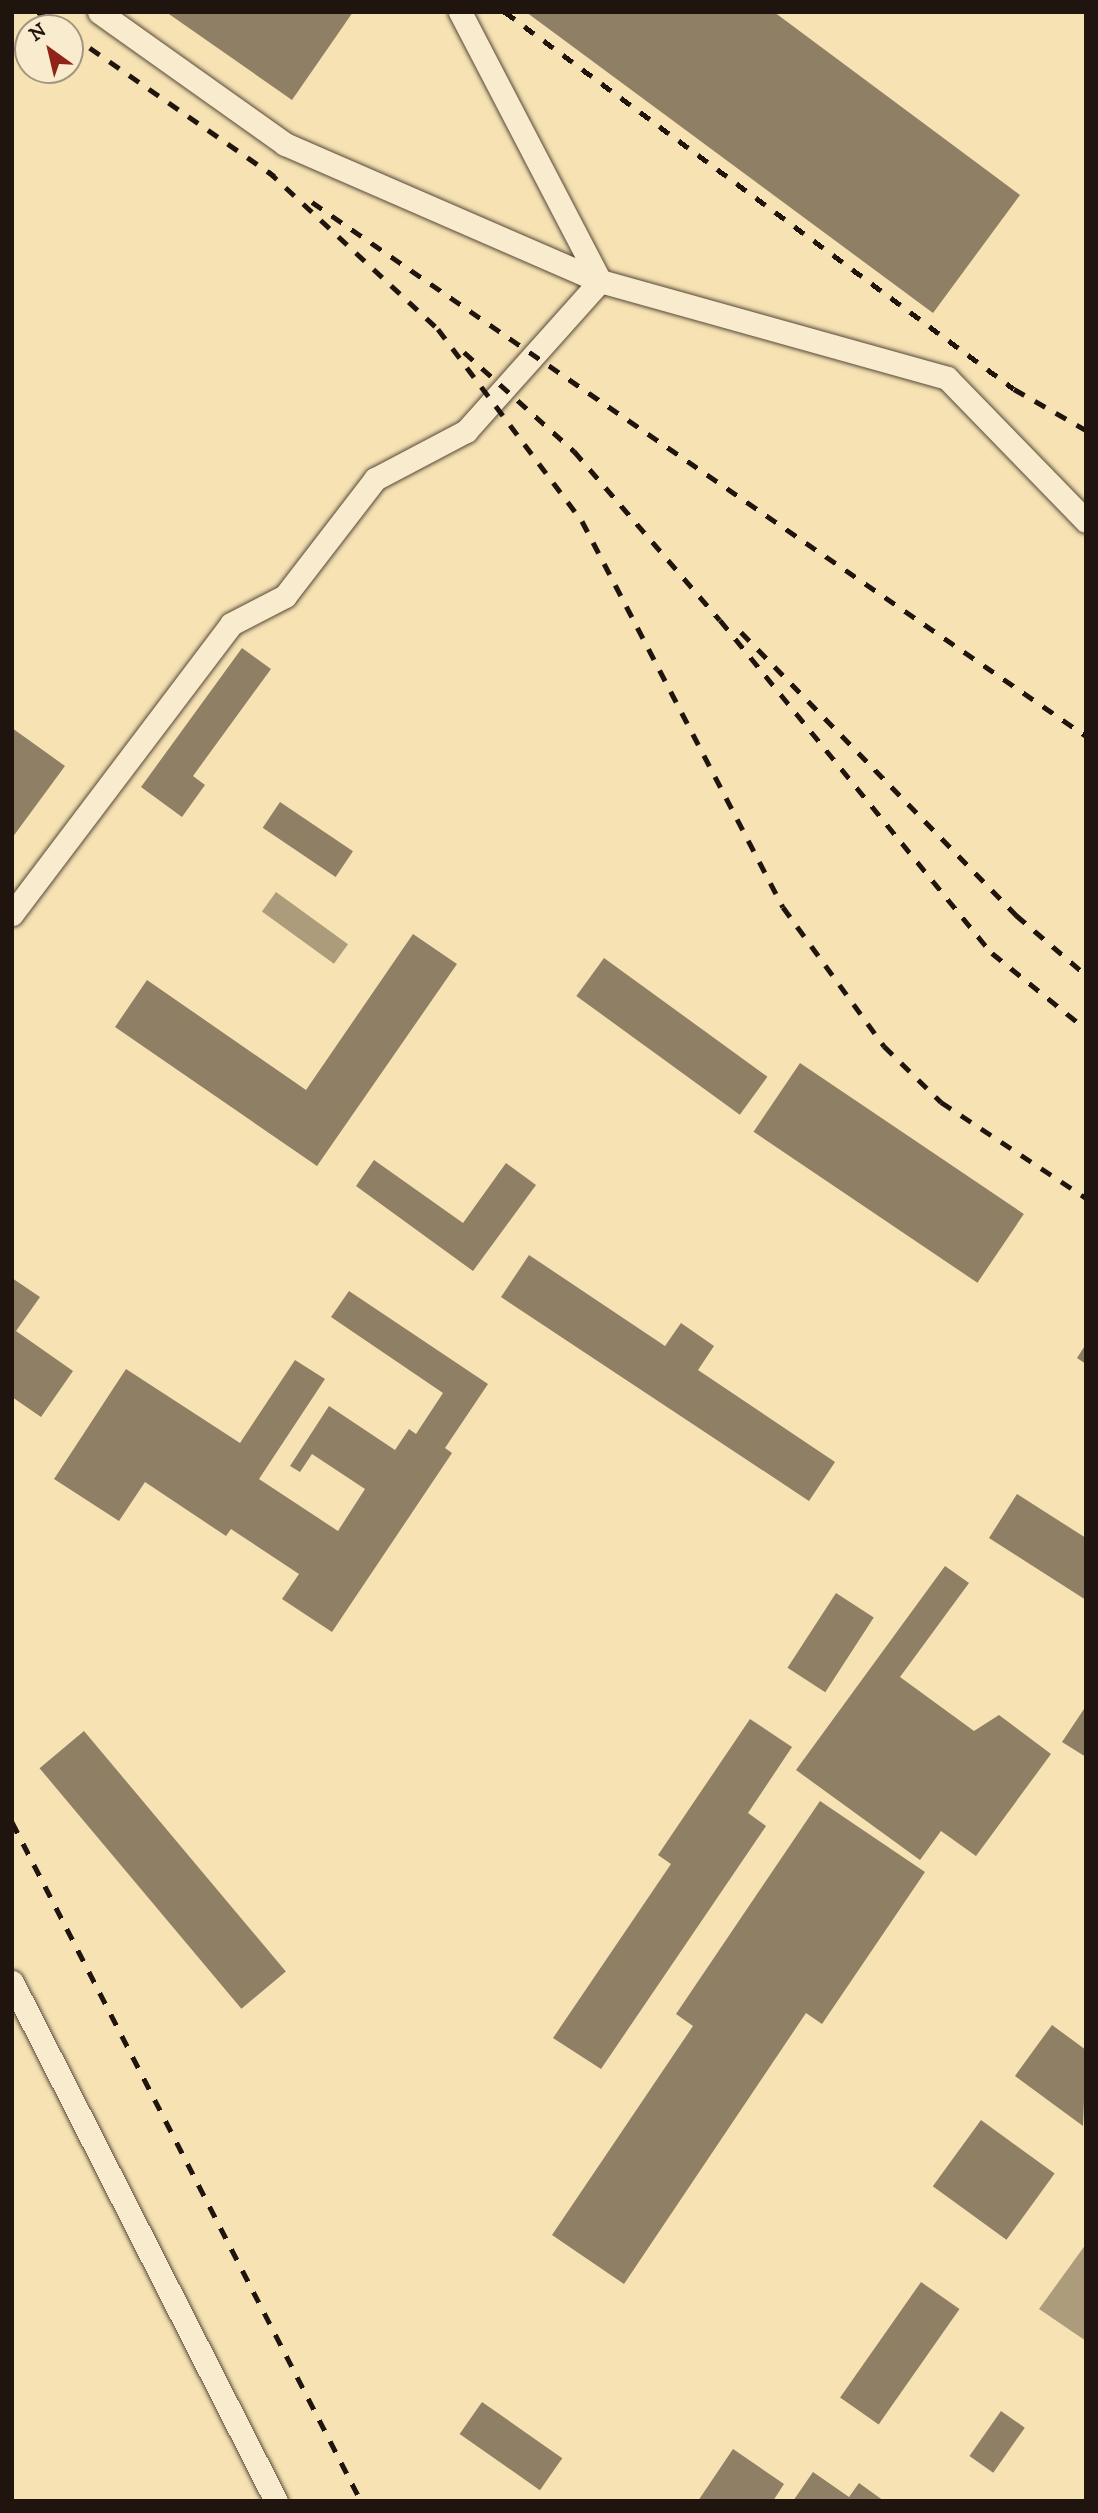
<!DOCTYPE html>
<html>
<head>
<meta charset="utf-8">
<style>
  body { margin:0 }
  #map { position:relative; width:1098px; height:2513px; overflow:hidden; background:#f6e2b3; font-family:"IM FELL DW Pica",serif }
  div>[style] { position:absolute }
  [style*='--x'] { left:calc(var(--x)*1px); top:calc(var(--y)*1px); width:calc(var(--w)*1px); rotate:calc(var(--a)*1deg) }
  .water>* { inset:0; background:#ad9c7b; transform-origin:0 0 }
  .building>* { inset:0; background:#8f7f64; transform-origin:0 0 }
  .roads { filter:drop-shadow(0 0 2px #564838) drop-shadow(0 0 2px #564838) }
  .service>* { height:23px; margin:-11.5px; padding:0 11.5px; transform-origin:11.5px; border-radius:11.5px; background:#f9ecce }
  .rail>* { height:5px; margin-top:-2.5px; transform-origin:0; background:repeating-linear-gradient(90deg,#20140f 0 12px,transparent 0 24px) }
  span { translate:-50% -50%; white-space:nowrap; text-align:center; line-height:1.15; -webkit-text-stroke:7px #f9ecce; paint-order:stroke }
  .frame { position:absolute; inset:0; border:14px solid #20140f; pointer-events:none }
  .north { position:absolute; left:14px; top:14px; width:70px; height:70px; box-sizing:border-box; background:#f9ecce; border:2px solid #a29682; border-radius:50%; rotate:326deg; font-size:19px; font-weight:700; line-height:28px; text-align:center; color:#20140f }
  .north::after { content:''; display:block; margin:auto; width:24px; height:32px; background:#8f2418; clip-path:polygon(50% 0,100% 100%,50% 72%,0 100%) }
</style>
</head>
<body>
<div id="map">
  <div class="water">
    <div style="left:276px;top:892px;width:89px;height:24px;rotate:36deg"></div>
    <div style="clip-path:polygon(1086px 2244px,1086px 2341px,1039px 2309px)"></div>
  </div>
  <div class="building">
    <div style="clip-path:polygon(166px 12px,353px 12px,292px 100px)"></div>
    <div style="clip-path:polygon(526px 12px,774px 12px,1020px 195px,933px 313px)"></div>
    <div style="clip-path:polygon(242px 648px,271px 669px,193px 776px,205px 785px,182px 817px,141px 787px)"></div>
    <div style="clip-path:polygon(12px 728px,65px 766px,12px 838px)"></div>
    <div style="left:280px;top:802px;width:88px;height:31px;rotate:34deg"></div>
    <div style="clip-path:polygon(413px 934px,457px 964px,317px 1166px,115px 1027px,147px 980px,306px 1090px)"></div>
    <div style="left:604px;top:958px;width:202px;height:47px;rotate:36deg"></div>
    <div style="left:800px;top:1063px;width:270px;height:83px;rotate:34deg"></div>
    <div style="clip-path:polygon(374px 1160px,463px 1223px,506px 1163px,536px 1185px,473px 1271px,356px 1186px)"></div>
    <div style="clip-path:polygon(529px 1255px,665px 1346px,681px 1323px,714px 1346px,698px 1370px,835px 1462px,809px 1501px,501px 1297px)"></div>
    <div style="clip-path:polygon(12px 1278px,40px 1297px,16px 1331px,73px 1371px,41px 1417px,12px 1397px)"></div>
    <div style="clip-path:polygon(349px 1291px,488px 1384px,445px 1448px,452px 1453px,332px 1632px,282px 1599px,299px 1574px,231px 1529px,226px 1536px,145px 1482px,119px 1521px,54px 1479px,126px 1369px,240px 1443px,295px 1360px,325px 1379px,259px 1479px,338px 1531px,365px 1489px,312px 1454px,300px 1472px,290px 1466px,329px 1406px,395px 1450px,409px 1429px,416px 1434px,443px 1393px,331px 1317px)"></div>
    <div style="clip-path:polygon(1086px 1344px,1086px 1364px,1077px 1358px)"></div>
    <div style="clip-path:polygon(1017px 1494px,1086px 1538px,1086px 1600px,989px 1538px)"></div>
    <div style="clip-path:polygon(945px 1566px,969px 1583px,900px 1677px,974px 1731px,999px 1715px,1051px 1754px,976px 1856px,941px 1831px,920px 1860px,796px 1770px)"></div>
    <div style="left:836px;top:1593px;width:45px;height:89px;rotate:33deg"></div>
    <div style="clip-path:polygon(1086px 1706px,1086px 1757px,1062px 1742px)"></div>
    <div style="clip-path:polygon(750px 1719px,792px 1747px,748px 1813px,766px 1826px,601px 2069px,553px 2038px,671px 1864px,658px 1855px)"></div>
    <div style="left:84px;top:1731px;width:314px;height:58px;rotate:50deg"></div>
    <div style="clip-path:polygon(820px 1801px,925px 1872px,822px 2024px,806px 2013px,624px 2284px,552px 2235px,693px 2026px,676px 2014px)"></div>
    <div style="clip-path:polygon(1052px 2025px,1086px 2050px,1083px 2126px,1015px 2076px)"></div>
    <div style="left:981px;top:2120px;width:91px;height:82px;rotate:36deg"></div>
    <div style="left:921px;top:2282px;width:47px;height:141px;rotate:35deg"></div>
    <div style="left:482px;top:2402px;width:98px;height:39px;rotate:35deg"></div>
    <div style="left:1001px;top:2411px;width:29px;height:55px;rotate:35deg"></div>
    <div style="clip-path:polygon(733px 2449px,784px 2484px,773px 2501px,698px 2501px)"></div>
    <div style="clip-path:polygon(813px 2472px,849px 2497px,859px 2483px,884px 2501px,793px 2501px)"></div>
  </div>
  <div class="roads">
    <div class="service">
      <div style="--x:460;--y:12;--w:303;--a:62.5"></div>
      <div style="--x:600;--y:281;--w:360;--a:15.6"></div>
      <div style="--x:947;--y:378;--w:199;--a:45.8"></div>
      <div style="--x:12;--y:914;--w:363;--a:-52.9"></div>
      <div style="--x:231;--y:624;--w:61;--a:-27.4"></div>
      <div style="--x:285;--y:596;--w:148;--a:-52.4"></div>
      <div style="--x:375;--y:479;--w:103;--a:-27.8"></div>
      <div style="--x:466;--y:431;--w:201;--a:-48.2"></div>
      <div style="--x:600;--y:281;--w:344;--a:-156.5"></div>
      <div style="--x:285;--y:144;--w:228;--a:-144.6"></div>
      <div style="--x:12;--y:1982;--w:582;--a:63.04"></div>
    </div>
  </div>
  <div class="rail">
    <div style="--x:38;--y:12;--w:28;--a:35"></div>
    <div style="--x:505;--y:12;--w:633;--a:36.53"></div>
    <div style="--x:1014;--y:389;--w:83;--a:29.7"></div>
    <div style="--x:70;--y:34;--w:249;--a:34.8"></div>
    <div style="--x:268;--y:171;--w:232;--a:42.9"></div>
    <div style="--x:438;--y:329;--w:240;--a:53.1"></div>
    <div style="--x:582;--y:521;--w:435;--a:62.5"></div>
    <div style="--x:783;--y:907;--w:172;--a:54"></div>
    <div style="--x:884;--y:1046;--w:80;--a:44.5"></div>
    <div style="--x:941;--y:1102;--w:174;--a:33.5"></div>
    <div style="--x:312;--y:202;--w:940;--a:34.6"></div>
    <div style="--x:464;--y:352;--w:148;--a:42"></div>
    <div style="--x:574;--y:451;--w:223;--a:49.2"></div>
    <div style="--x:720;--y:620;--w:430;--a:50.8"></div>
    <div style="--x:992;--y:953;--w:121;--a:39"></div>
    <div style="--x:741;--y:632;--w:395;--a:45.8"></div>
    <div style="--x:1016;--y:915;--w:92;--a:40.6"></div>
    <div style="--x:12;--y:1822;--w:763;--a:62.8"></div>
  </div>
  <div class="frame"></div>
  <div class="north">N</div>
</div>
</body>
</html>
